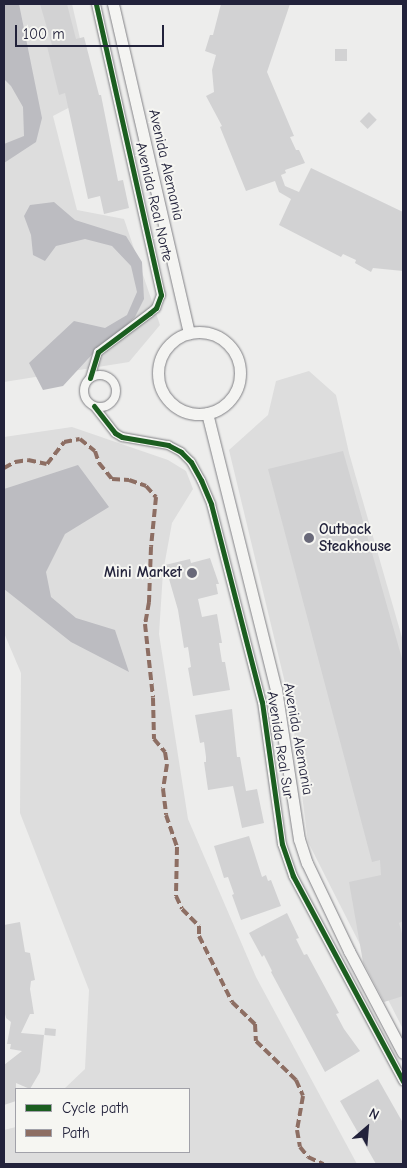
<!DOCTYPE html>
<html>
<head>
<meta charset="utf-8">
<style>
  body { margin:0 }
  #map { position:relative; width:407px; height:1168px; overflow:hidden; background:#ededec; font-family:"Comic Neue",sans-serif }
  div>[style] { position:absolute }
  [style*='--x'] { left:calc(var(--x)*1px); top:calc(var(--y)*1px); width:calc(var(--w)*1px); rotate:calc(var(--a)*1deg) }
  .built>* { inset:0; background:#ddd }
  .water>* { inset:0; background:#bcbcc1 }
  .building>* { inset:0; background:#d2d2d3; transform-origin:0 0 }
  .roads { filter:drop-shadow(0 0 1px #828286) drop-shadow(0 0 1px #828286) }
  .street>* { height:8px; margin:-4px; padding:0 4px; transform-origin:4px; border-radius:4px; background:#f4f4f2 }
  .street>.ring { margin:-4px; padding:0; box-sizing:content-box; background:none; border:8px solid #f4f4f2; border-radius:50% }
  .secondary>* { height:11px; margin:-5.5px; padding:0 5.5px; transform-origin:5.5px; border-radius:5.5px; background:#f4f4f2 }
  .secondary>.ring { margin:-5.5px; padding:0; box-sizing:content-box; background:none; border:11px solid #f4f4f2; border-radius:50% }
  .quiet>* { height:4px; margin-top:-2px; transform-origin:0; background:repeating-linear-gradient(90deg,#8d6e63 0 8px,transparent 0 12px) }
  .cycleway>* { height:5px; margin:-2.5px; padding:0 2.5px; transform-origin:2.5px; border-radius:2.5px; background:#1b5e20 }
  .dots>* { width:14px; height:14px; translate:-50% -50%; box-sizing:border-box; border:2px solid #f6f6f2; border-radius:50% }
  span { translate:-50% -50%; white-space:nowrap; text-align:center; line-height:1.15; -webkit-text-stroke:4px #f6f6f2; paint-order:stroke }
  .street-label { font-size:15px; color:#22223b }
  .poi-label { font-size:15px; color:#22223b; font-weight:700 }
  .left { translate:0 -50%; text-align:left }
  .right { translate:-100% -50%; text-align:right }
  .frame { position:absolute; inset:0; border:5px solid #22223b; pointer-events:none }
  .legend { position:absolute; left:15px; top:1088px; width:175px; height:65px; box-sizing:border-box; background:#f6f6f2; border:1px solid #a1a1a9; margin:0; padding:6px 9px; list-style:none; font-size:15px; color:#22223b }
  .legend li { display:flex; align-items:center; gap:10px; height:25px }
  .legend b { width:25px; border:1px solid #a1a1a9 }
  .north { position:absolute; left:342px; top:1103px; width:50px; height:50px; -webkit-text-stroke:4px #f6f6f2; paint-order:stroke; rotate:27deg; font-size:14px; font-weight:700; line-height:20px; text-align:center; color:#22223b }
  .north::after { content:''; display:block; margin:auto; width:18px; height:22px; background:#22223b; clip-path:polygon(50% 0,100% 100%,50% 72%,0 100%) }
  .scale { position:absolute; left:15px; top:25px; width:149px; height:22px; box-sizing:border-box; border:2px solid #22223b; border-top:0; padding-left:6px; font-size:15px; line-height:18px; white-space:nowrap; color:#22223b; -webkit-text-stroke:4px #f6f6f2; paint-order:stroke }
</style>
</head>
<body>
<div id="map">
  <div class="built">
    <div style="clip-path:polygon(4px 4px,72px 4px,93px 95px,53px 116px,77px 210px,124px 219px,160px 325px,129px 362px,4px 382px)"></div>
    <div style="clip-path:polygon(309px 371px,336px 395px,349px 453px,403px 641px,403px 1029px,308px 842px,291px 708px,229px 450px,268px 415px,276px 381px)"></div>
    <div style="clip-path:polygon(72px 427px,168px 460px,186px 471px,193px 489px,172px 523px,163px 572px,159px 634px,188px 819px,256px 977px,357px 1164px,4px 1164px,4px 1130px,16px 1127px,16px 1152px,189px 1152px,189px 1089px,64px 1089px,85px 1069px,89px 990px,20px 813px,21px 673px,4px 633px,4px 437px)"></div>
  </div>
  <div class="water">
    <div style="clip-path:polygon(4px 4px,19px 4px,42px 118px,36px 142px,4px 163px,4px 144px,24px 136px,23px 107px,11px 86px,4px 79px)"></div>
    <div style="clip-path:polygon(54px 202px,75px 220px,126px 236px,142px 262px,144px 299px,135px 317px,113px 338px,98px 348px,63px 386px,43px 390px,29px 363px,74px 321px,105px 328px,127px 315px,137px 292px,131px 266px,112px 246px,85px 239px,56px 246px,45px 261px,33px 255px,31px 235px,24px 216px,30px 205px)"></div>
    <div style="clip-path:polygon(78px 465px,109px 507px,65px 534px,46px 572px,51px 597px,76px 618px,115px 630px,129px 672px,71px 642px,4px 589px,4px 489px)"></div>
  </div>
  <div class="building">
    <div style="clip-path:polygon(40px 4px,67px 4px,76px 39px,84px 37px,99px 95px,101px 95px,118px 181px,123px 180px,129px 208px,104px 214px,100px 196px,88px 199px,65px 93px,59px 95px,47px 46px,52px 45px)"></div>
    <div style="clip-path:polygon(221px 4px,290px 4px,267px 72px,294px 136px,290px 137px,296px 150px,299px 150px,305px 163px,285px 170px,286px 173px,281px 175px,285px 186px,299px 192px,311px 168px,403px 212px,403px 271px,373px 268px,371px 272px,355px 263px,356px 260px,343px 254px,341px 257px,279px 225px,291px 199px,279px 192px,275px 181px,246px 191px,220px 127px,222px 126px,206px 96px,214px 92px,212px 70px,216px 55px,205px 51px,210px 35px,213px 35px)"></div>
    <div style="left:335px;top:49px;width:12px;height:12px"></div>
    <div style="left:369px;top:112px;width:11px;height:13px;rotate:45deg"></div>
    <div style="clip-path:polygon(343px 451px,403px 662px,403px 921px,399px 923px,403px 937px,403px 996px,384px 1002px,363px 962px,349px 882px,381px 875px,380px 860px,372px 862px,268px 469px)"></div>
    <div style="clip-path:polygon(210px 558px,219px 584px,216px 584px,218px 594px,198px 599px,202px 617px,217px 614px,222px 643px,219px 643px,222px 662px,225px 662px,230px 690px,193px 696px,188px 668px,191px 667px,188px 647px,184px 648px,178px 610px,165px 565px,190px 559px,191px 563px)"></div>
    <div style="clip-path:polygon(232px 709px,237px 757px,240px 757px,246px 791px,257px 789px,264px 823px,242px 828px,233px 786px,208px 790px,204px 762px,206px 762px,206px 757px,204px 742px,200px 743px,195px 715px)"></div>
    <div style="clip-path:polygon(249px 836px,262px 877px,266px 875px,268px 881px,271px 880px,281px 906px,241px 920px,232px 895px,234px 894px,228px 877px,224px 878px,214px 846px)"></div>
    <div style="clip-path:polygon(287px 913px,299px 938px,296px 939px,304px 955px,307px 954px,339px 1013px,336px 1014px,344px 1029px,360px 1051px,325px 1072px,271px 972px,272px 971px,264px 955px,262px 957px,249px 933px)"></div>
    <div style="clip-path:polygon(20px 922px,25px 952px,30px 953px,35px 980px,31px 981px,30px 989px,34px 1014px,30px 1014px,21px 1033px,44px 1035px,40px 1072px,30px 1089px,16px 1083px,16px 1101px,4px 1105px,4px 1065px,22px 1051px,10px 1049px,11px 1044px,7px 1044px,11px 1022px,6px 1018px,4px 1010px,4px 925px)"></div>
    <div style="left:45px;top:1028px;width:11px;height:7px;rotate:5deg"></div>
    <div style="clip-path:polygon(378px 1079px,403px 1123px,403px 1164px,376px 1164px,340px 1101px)"></div>
  </div>
  <div class="roads">
    <div class="street">
      <div class="ring" style="left:84px;top:375px;width:24px;height:24px"></div>
      <div style="--x:90;--y:378;--w:27;--a:-73"></div>
      <div style="--x:98;--y:352;--w:65;--a:-36.9"></div>
      <div style="--x:150;--y:313;--w:8;--a:-40"></div>
      <div style="--x:156;--y:308;--w:14;--a:-69"></div>
      <div style="--x:161;--y:295;--w:298;--a:-102.6"></div>
      <div style="--x:94;--y:406;--w:34;--a:52"></div>
      <div style="--x:115;--y:433;--w:8;--a:30"></div>
      <div style="--x:122;--y:437;--w:47;--a:9.9"></div>
      <div style="--x:168;--y:445;--w:15;--a:28"></div>
      <div style="--x:181;--y:452;--w:14;--a:45"></div>
      <div style="--x:191;--y:462;--w:21;--a:61"></div>
      <div style="--x:201;--y:480;--w:26;--a:67"></div>
      <div style="--x:211;--y:504;--w:204;--a:75.6"></div>
      <div style="--x:262;--y:702;--w:143;--a:82"></div>
      <div style="--x:282;--y:844;--w:34;--a:71"></div>
      <div style="--x:293;--y:876;--w:233;--a:61.8"></div>
    </div>
    <div class="secondary">
      <div style="--x:113;--y:4;--w:338;--a:77"></div>
      <div class="ring" style="left:158px;top:332px;width:71px;height:71px"></div>
      <div style="--x:207;--y:413;--w:284;--a:76"></div>
      <div style="--x:276;--y:689;--w:152;--a:81.3"></div>
      <div style="--x:299;--y:839;--w:25;--a:72"></div>
      <div style="--x:307;--y:863;--w:98;--a:64.5"></div>
      <div style="--x:349;--y:951;--w:115;--a:62.1"></div>
    </div>
  </div>
  <div class="quiet">
    <div style="--x:4;--y:468;--w:13;--a:-29"></div>
    <div style="--x:15;--y:462;--w:13;--a:-9"></div>
    <div style="--x:28;--y:460;--w:19;--a:12"></div>
    <div style="--x:47;--y:464;--w:28;--a:-52"></div>
    <div style="--x:64;--y:442;--w:16;--a:-11"></div>
    <div style="--x:80;--y:439;--w:19;--a:39"></div>
    <div style="--x:95;--y:451;--w:13;--a:72"></div>
    <div style="--x:99;--y:463;--w:21;--a:51"></div>
    <div style="--x:112;--y:479;--w:17;--a:3"></div>
    <div style="--x:129;--y:480;--w:18;--a:19"></div>
    <div style="--x:146;--y:486;--w:15;--a:48"></div>
    <div style="--x:156;--y:497;--w:50;--a:95.7"></div>
    <div style="--x:151;--y:547;--w:55;--a:92.1"></div>
    <div style="--x:149;--y:602;--w:22;--a:100"></div>
    <div style="--x:145;--y:624;--w:74;--a:83.8"></div>
    <div style="--x:153;--y:698;--w:41;--a:88.6"></div>
    <div style="--x:154;--y:739;--w:17;--a:50"></div>
    <div style="--x:165;--y:752;--w:12;--a:81"></div>
    <div style="--x:167;--y:764;--w:25;--a:99"></div>
    <div style="--x:163;--y:789;--w:26;--a:83"></div>
    <div style="--x:166;--y:815;--w:34;--a:71"></div>
    <div style="--x:177;--y:847;--w:49;--a:91.2"></div>
    <div style="--x:176;--y:896;--w:14;--a:65"></div>
    <div style="--x:182;--y:909;--w:24;--a:45"></div>
    <div style="--x:199;--y:926;--w:10;--a:90"></div>
    <div style="--x:199;--y:936;--w:74;--a:63.4"></div>
    <div style="--x:232;--y:1002;--w:32;--a:44"></div>
    <div style="--x:255;--y:1024;--w:17;--a:87"></div>
    <div style="--x:256;--y:1041;--w:56;--a:44.3"></div>
    <div style="--x:296;--y:1080;--w:17;--a:66"></div>
    <div style="--x:303;--y:1096;--w:35;--a:100"></div>
    <div style="--x:297;--y:1130;--w:17;--a:80"></div>
    <div style="--x:300;--y:1147;--w:13;--a:51"></div>
    <div style="--x:308;--y:1157;--w:17;--a:25"></div>
  </div>
  <div class="cycleway">
    <div style="--x:90;--y:378;--w:27;--a:-73"></div>
    <div style="--x:98;--y:352;--w:65;--a:-36.9"></div>
    <div style="--x:150;--y:313;--w:8;--a:-40"></div>
    <div style="--x:156;--y:308;--w:14;--a:-69"></div>
    <div style="--x:161;--y:295;--w:298;--a:-102.6"></div>
    <div style="--x:94;--y:406;--w:34;--a:52"></div>
    <div style="--x:115;--y:433;--w:8;--a:30"></div>
    <div style="--x:122;--y:437;--w:47;--a:9.9"></div>
    <div style="--x:168;--y:445;--w:15;--a:28"></div>
    <div style="--x:181;--y:452;--w:14;--a:45"></div>
    <div style="--x:191;--y:462;--w:21;--a:61"></div>
    <div style="--x:201;--y:480;--w:26;--a:67"></div>
    <div style="--x:211;--y:504;--w:204;--a:75.6"></div>
    <div style="--x:262;--y:702;--w:143;--a:82"></div>
    <div style="--x:282;--y:844;--w:34;--a:71"></div>
    <div style="--x:293;--y:876;--w:233;--a:61.8"></div>
  </div>
  <div class="dots">
    <div style="left:309px;top:538px;background:#696979"></div>
    <div style="left:192px;top:573px;background:#696979"></div>
  </div>
  <div class="street-label">
    <span style="left:166px;top:165px;rotate:77deg">Avenida Alemania</span>
    <span style="left:154px;top:202px;rotate:77deg">Avenida Real Norte</span>
    <span style="left:298px;top:739px;rotate:80deg">Avenida Alemania</span>
    <span style="left:280px;top:745px;rotate:81deg">Avenida Real Sur</span>
  </div>
  <div class="poi-label">
    <span class="left" style="left:319px;top:538px">Outback<br>Steakhouse</span>
    <span class="right" style="left:182px;top:573px">Mini Market</span>
  </div>
  <div class="frame"></div>
  <ul class="legend">
  <li><b style="height:6px;background:#1b5e20"></b>Cycle path</li>
  <li><b style="height:6px;background:#8d6e63"></b>Path</li>
  </ul>
  <div class="north">N</div>
  <div class="scale">100 m</div>
</div>
</body>
</html>
